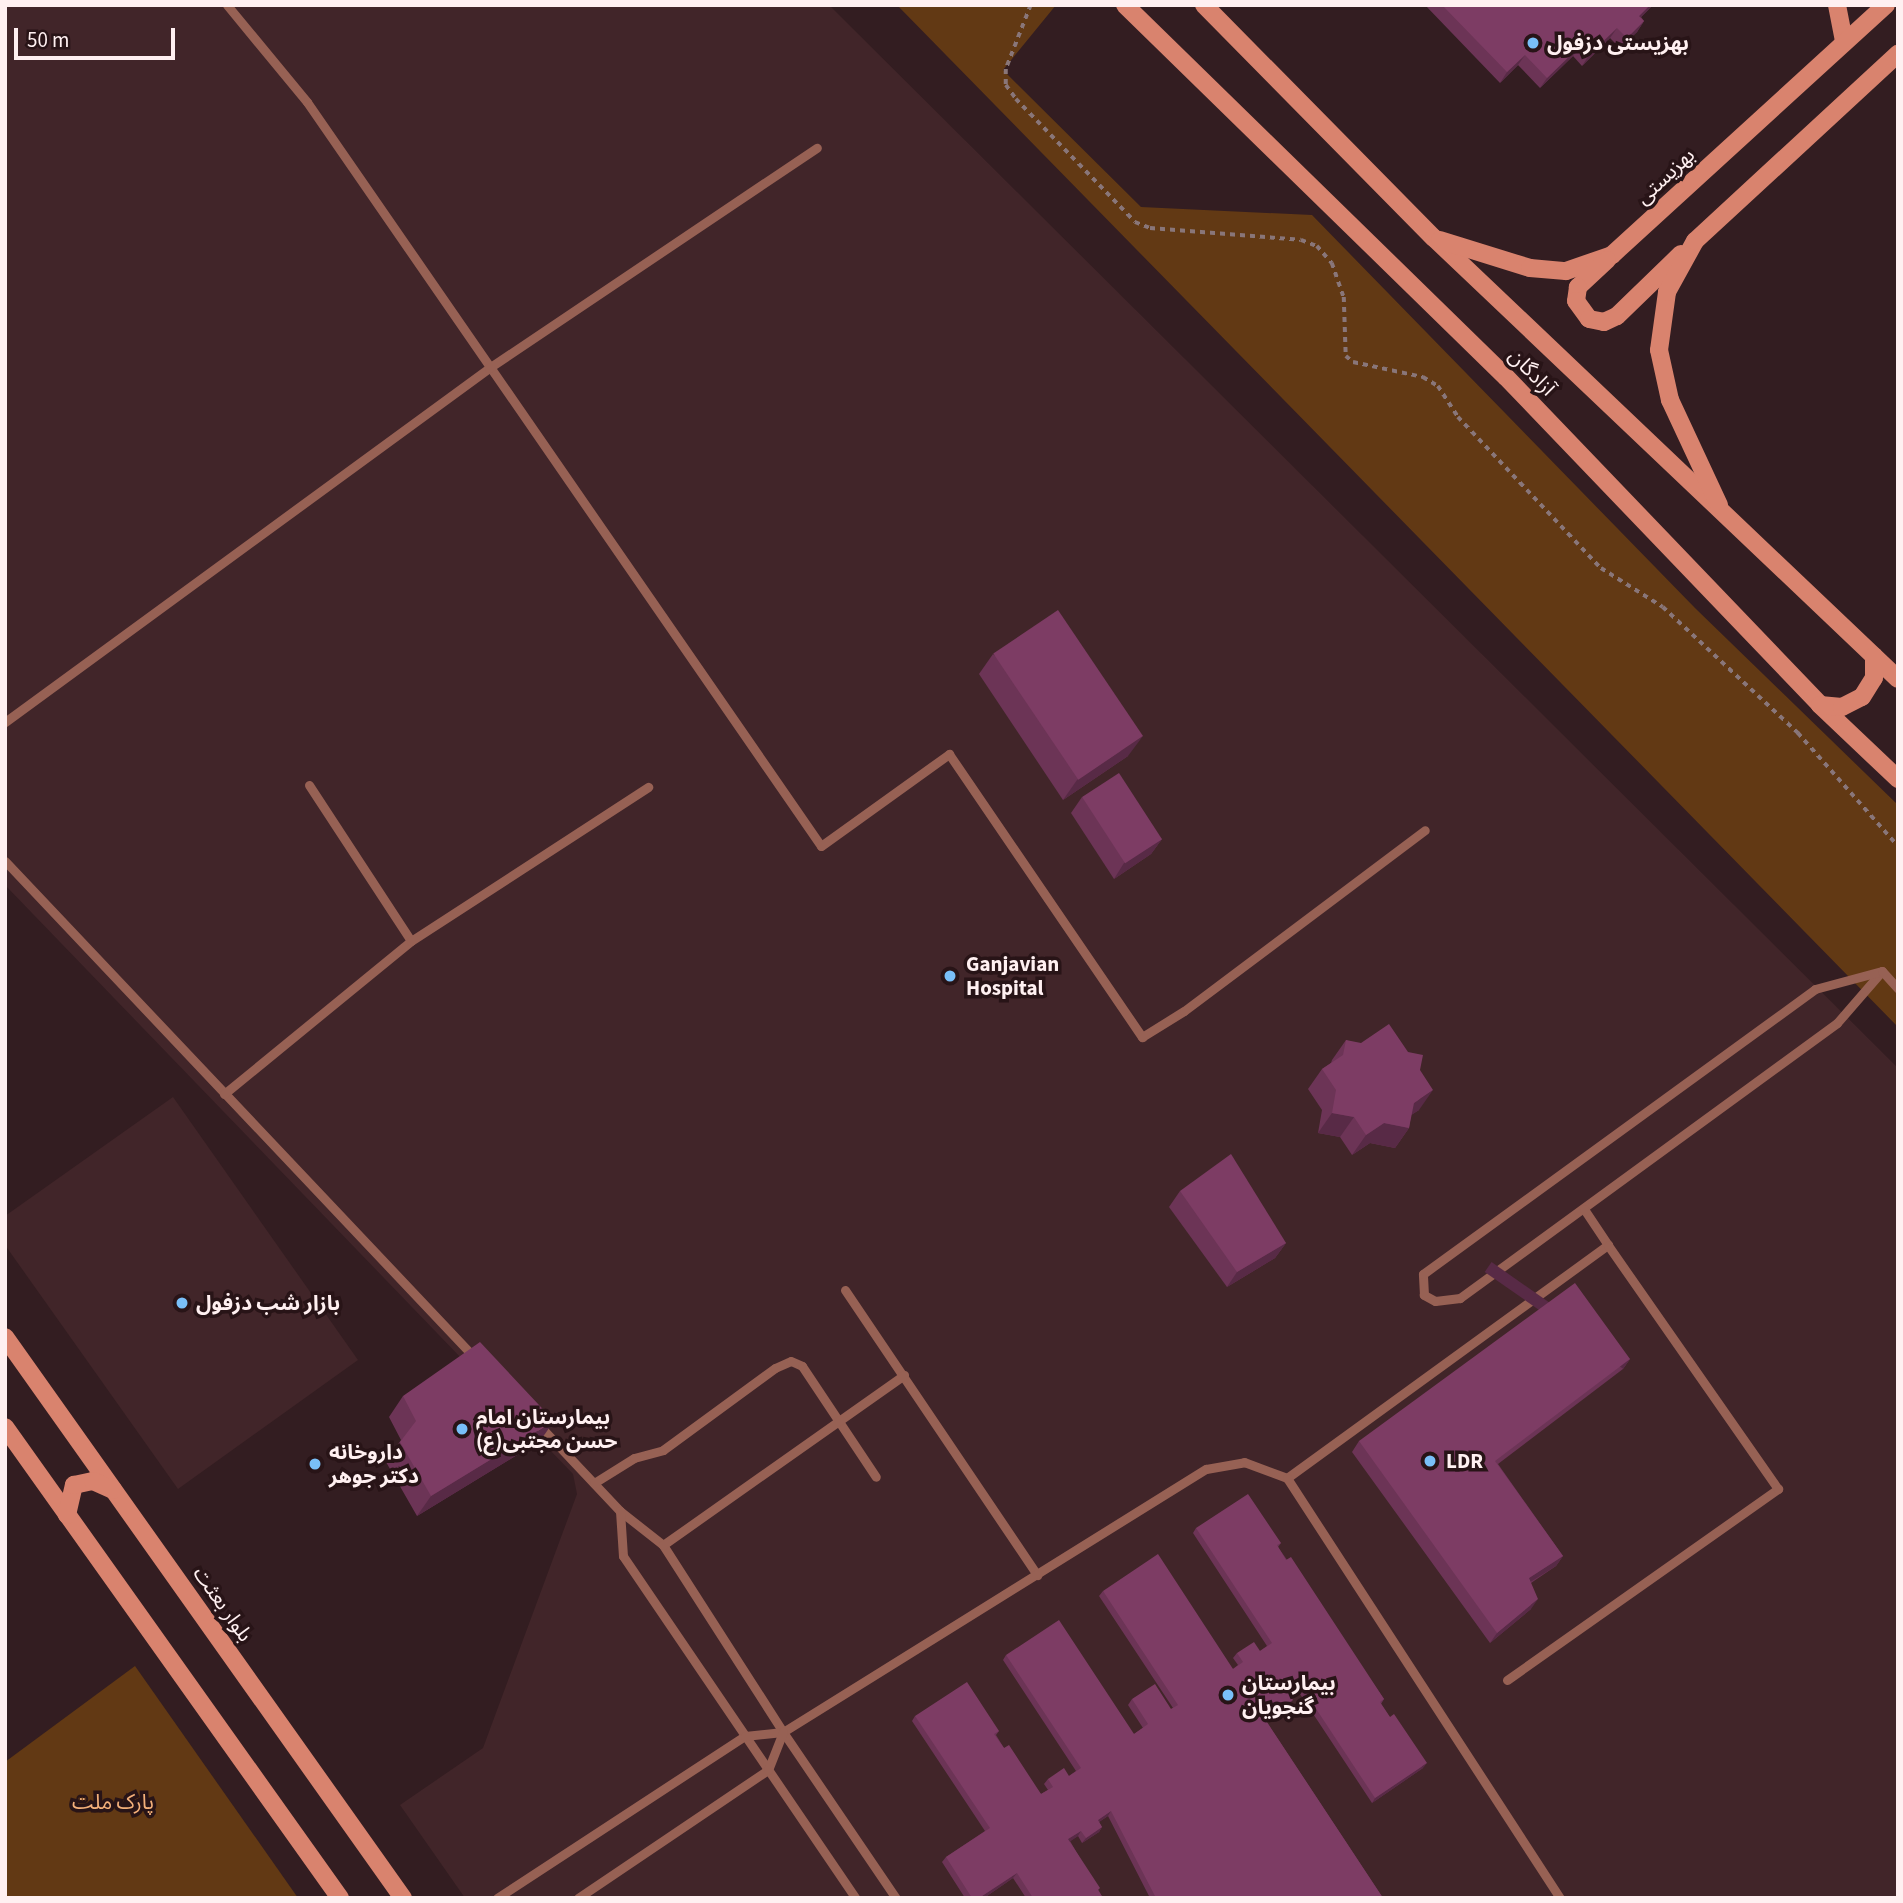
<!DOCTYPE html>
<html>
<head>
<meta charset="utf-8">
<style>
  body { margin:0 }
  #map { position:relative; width:1903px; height:1903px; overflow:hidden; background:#331d21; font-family:"Source Sans 3","Noto Sans Arabic",sans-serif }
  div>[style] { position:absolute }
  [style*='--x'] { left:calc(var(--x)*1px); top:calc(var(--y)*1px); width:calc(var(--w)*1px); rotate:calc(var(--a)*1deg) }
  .built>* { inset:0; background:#412529 }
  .green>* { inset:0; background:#623914 }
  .path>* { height:3.5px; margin-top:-1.75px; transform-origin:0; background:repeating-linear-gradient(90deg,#897679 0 5px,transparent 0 10px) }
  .lane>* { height:9px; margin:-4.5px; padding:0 4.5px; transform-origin:4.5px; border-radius:4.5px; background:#976154 }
  .secondary>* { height:18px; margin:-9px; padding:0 9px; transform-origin:9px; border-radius:9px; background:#d9836e }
  .wall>* { inset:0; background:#6c3456 }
  .shaded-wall>* { inset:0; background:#582a46; transform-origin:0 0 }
  .building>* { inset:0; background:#7d3c64; transform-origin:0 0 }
  .dots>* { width:19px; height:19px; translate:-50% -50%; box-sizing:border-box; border:4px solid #281417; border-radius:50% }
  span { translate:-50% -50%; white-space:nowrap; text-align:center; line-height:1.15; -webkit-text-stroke:7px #281417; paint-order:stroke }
  .poi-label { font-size:21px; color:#fff0f1; font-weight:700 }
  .left { translate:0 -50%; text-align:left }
  .street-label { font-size:21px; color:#fff0f1 }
  .park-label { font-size:21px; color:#f4b07a }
  .frame { position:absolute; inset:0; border:7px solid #fff0f1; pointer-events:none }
  .scale { position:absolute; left:14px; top:28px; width:161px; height:32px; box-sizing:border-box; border:4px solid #fff0f1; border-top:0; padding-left:9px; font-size:21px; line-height:24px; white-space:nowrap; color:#fff0f1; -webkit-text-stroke:5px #281417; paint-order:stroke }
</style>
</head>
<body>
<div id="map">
  <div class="built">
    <div style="clip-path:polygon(5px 5px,829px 5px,1898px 1068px,1898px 1898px,465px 1898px,400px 1805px,483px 1748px,577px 1494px,573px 1474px,5px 885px)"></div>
    <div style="clip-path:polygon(173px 1097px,358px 1360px,178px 1489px,5px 1245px,5px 1216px)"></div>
  </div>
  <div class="green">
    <div style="clip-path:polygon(897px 5px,1056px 5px,1003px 70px,1141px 207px,1312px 215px,1695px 608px,1898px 805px,1898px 1027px)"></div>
    <div style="clip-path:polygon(135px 1666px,298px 1898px,5px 1898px,5px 1762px)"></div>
  </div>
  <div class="path">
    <div style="--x:1031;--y:5;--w:69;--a:111.3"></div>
    <div style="--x:1006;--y:69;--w:16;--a:90"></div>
    <div style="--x:1006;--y:85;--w:17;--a:54"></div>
    <div style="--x:1016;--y:99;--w:171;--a:45.9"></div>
    <div style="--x:1135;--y:222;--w:16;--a:22"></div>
    <div style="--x:1150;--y:228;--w:151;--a:4.5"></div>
    <div style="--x:1301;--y:240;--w:17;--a:21"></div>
    <div style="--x:1317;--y:246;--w:23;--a:49"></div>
    <div style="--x:1332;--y:263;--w:36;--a:71"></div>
    <div style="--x:1344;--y:297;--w:59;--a:88.1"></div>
    <div style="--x:1346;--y:356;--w:9;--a:41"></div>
    <div style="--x:1353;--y:362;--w:72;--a:12.1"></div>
    <div style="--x:1423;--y:377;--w:17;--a:31"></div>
    <div style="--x:1438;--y:386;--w:37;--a:57"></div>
    <div style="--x:1458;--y:417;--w:208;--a:46.6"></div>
    <div style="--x:1601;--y:568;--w:73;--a:32.2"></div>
    <div style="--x:1663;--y:607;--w:185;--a:43"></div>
    <div style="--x:1798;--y:733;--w:151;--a:48.5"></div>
  </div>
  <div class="lane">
    <div style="--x:227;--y:5;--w:126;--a:50.5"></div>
    <div style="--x:307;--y:102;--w:904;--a:55.36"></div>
    <div style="--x:821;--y:846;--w:158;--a:-35.7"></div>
    <div style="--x:949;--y:754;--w:343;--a:55.7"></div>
    <div style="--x:1142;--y:1037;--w:49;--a:-31.8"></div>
    <div style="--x:1184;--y:1011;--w:301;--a:-36.9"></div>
    <div style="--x:5;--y:722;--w:600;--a:-36.18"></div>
    <div style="--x:489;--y:368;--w:395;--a:-33.9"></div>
    <div style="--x:309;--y:785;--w:186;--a:56.8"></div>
    <div style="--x:5;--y:861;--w:684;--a:46.6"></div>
    <div style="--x:1882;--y:971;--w:69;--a:130.9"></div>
    <div style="--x:1837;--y:1023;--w:467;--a:143.9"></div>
    <div style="--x:1460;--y:1298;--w:25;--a:173"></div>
    <div style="--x:1435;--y:1301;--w:13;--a:-151"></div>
    <div style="--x:1424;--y:1295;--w:21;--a:-93"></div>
    <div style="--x:1423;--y:1274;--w:485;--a:-36"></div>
    <div style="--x:1815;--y:989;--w:69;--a:-15"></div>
    <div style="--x:1882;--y:971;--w:24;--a:48"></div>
    <div style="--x:224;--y:1094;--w:242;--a:-39.3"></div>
    <div style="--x:411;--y:941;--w:283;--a:-33"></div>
    <div style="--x:845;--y:1290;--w:344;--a:56"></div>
    <div style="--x:538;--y:1424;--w:120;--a:46.7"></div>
    <div style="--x:620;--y:1511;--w:55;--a:38.3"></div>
    <div style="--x:663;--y:1545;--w:222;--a:57.3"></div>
    <div style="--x:783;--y:1732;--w:201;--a:55.8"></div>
    <div style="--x:1287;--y:1478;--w:397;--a:-36"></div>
    <div style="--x:1608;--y:1245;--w:43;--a:-123.7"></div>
    <div style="--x:594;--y:1483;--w:47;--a:-32"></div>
    <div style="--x:634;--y:1458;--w:30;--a:-15"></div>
    <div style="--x:663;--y:1450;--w:139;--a:-36.2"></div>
    <div style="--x:775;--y:1368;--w:17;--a:-24"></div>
    <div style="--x:791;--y:1361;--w:12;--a:24"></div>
    <div style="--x:802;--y:1366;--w:133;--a:56.3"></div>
    <div style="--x:620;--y:1511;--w:45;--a:86.2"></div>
    <div style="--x:623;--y:1556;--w:413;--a:55.8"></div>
    <div style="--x:663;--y:1545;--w:295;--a:-35.2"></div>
    <div style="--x:1507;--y:1680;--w:332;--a:-35.2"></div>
    <div style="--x:1778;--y:1489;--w:297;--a:-124.9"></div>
    <div style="--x:497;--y:1898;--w:296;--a:-33.2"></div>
    <div style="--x:745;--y:1736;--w:38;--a:-6"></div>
    <div style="--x:783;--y:1732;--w:498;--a:-31.9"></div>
    <div style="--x:1206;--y:1469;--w:39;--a:-10"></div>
    <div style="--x:1244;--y:1462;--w:46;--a:20.4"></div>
    <div style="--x:1287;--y:1478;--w:501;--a:56.98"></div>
    <div style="--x:578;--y:1898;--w:229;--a:-34"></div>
    <div style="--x:768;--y:1770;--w:41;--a:-68.5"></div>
  </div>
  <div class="secondary">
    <div style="--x:1125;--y:5;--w:532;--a:44.32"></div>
    <div style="--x:1506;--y:377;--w:454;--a:46.2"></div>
    <div style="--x:1820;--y:705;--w:108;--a:43.5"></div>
    <div style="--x:1204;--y:5;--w:327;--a:45.4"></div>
    <div style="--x:1434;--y:238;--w:640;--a:43.54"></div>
    <div style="--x:1837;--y:5;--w:37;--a:79"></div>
    <div style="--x:1440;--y:240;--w:94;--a:17.3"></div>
    <div style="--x:1530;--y:268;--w:36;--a:5"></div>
    <div style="--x:1566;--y:271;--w:49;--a:-19.2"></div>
    <div style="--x:1612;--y:255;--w:371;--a:-42.4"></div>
    <div style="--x:1607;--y:260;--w:40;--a:137"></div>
    <div style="--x:1578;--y:287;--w:14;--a:98"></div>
    <div style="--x:1576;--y:301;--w:22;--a:54"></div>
    <div style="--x:1589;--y:319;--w:15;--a:11"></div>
    <div style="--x:1604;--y:322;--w:14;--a:-25"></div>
    <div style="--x:1617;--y:316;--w:89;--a:-44.1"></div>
    <div style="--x:1719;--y:505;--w:116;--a:-115"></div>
    <div style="--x:1670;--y:400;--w:51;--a:-102.4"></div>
    <div style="--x:1659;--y:350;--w:59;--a:-82.1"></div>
    <div style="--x:1667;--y:292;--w:58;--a:-61.2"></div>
    <div style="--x:1695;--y:241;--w:276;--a:-42.7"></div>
    <div style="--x:1820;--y:705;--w:22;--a:5"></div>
    <div style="--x:1842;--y:707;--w:22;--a:-27"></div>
    <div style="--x:1862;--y:697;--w:22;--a:-58"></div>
    <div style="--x:1874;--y:678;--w:22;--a:-90"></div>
    <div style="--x:5;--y:1337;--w:688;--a:54.65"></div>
    <div style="--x:5;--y:1427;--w:578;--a:54.58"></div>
    <div style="--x:67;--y:1515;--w:31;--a:-77"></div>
    <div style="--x:74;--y:1485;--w:19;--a:-12"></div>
    <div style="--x:93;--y:1481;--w:22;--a:24"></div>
  </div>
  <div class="wall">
    <div style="clip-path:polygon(1425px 5px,1653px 5px,1641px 17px,1644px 21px,1637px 32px,1620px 48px,1610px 38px,1582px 66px,1573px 56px,1540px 88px,1518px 65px,1500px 83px)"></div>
    <div style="clip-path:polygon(993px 654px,1128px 756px,1063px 800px,979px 674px)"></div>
    <div style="clip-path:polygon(1082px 797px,1162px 839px,1151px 854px,1114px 879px,1071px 813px)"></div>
    <div style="clip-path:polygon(1346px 1040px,1420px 1070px,1419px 1110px,1411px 1115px,1409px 1128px,1395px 1148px,1370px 1143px,1352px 1155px,1340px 1137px,1318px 1133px,1322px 1110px,1308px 1089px,1322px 1069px,1331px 1063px,1332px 1060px)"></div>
    <div style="clip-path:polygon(1180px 1191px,1286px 1243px,1275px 1258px,1227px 1287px,1169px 1207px)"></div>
    <div style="clip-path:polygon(1630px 1359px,1623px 1369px,1498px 1464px,1563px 1556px,1556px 1566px,1531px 1583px,1531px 1609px,1490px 1643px,1352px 1452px,1359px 1441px)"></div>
    <div style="clip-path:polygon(403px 1396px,540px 1441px,417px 1516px,386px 1462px,401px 1440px,389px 1417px)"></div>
    <div style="clip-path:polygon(1196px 1528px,1281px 1543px,1278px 1547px,1384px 1699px,1381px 1704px,1423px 1768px,1372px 1803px,1298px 1691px,1291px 1696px,1289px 1705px,1271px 1717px,1268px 1711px,1262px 1715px,1383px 1898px,1150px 1898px,1108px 1816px,1099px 1822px,1102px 1827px,1099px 1832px,1082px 1843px,1078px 1836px,1070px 1841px,1103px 1898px,1026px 1898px,1013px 1878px,984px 1898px,965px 1898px,942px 1862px,946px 1857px,985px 1831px,912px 1721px,915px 1716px,999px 1731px,996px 1735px,1004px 1748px,1041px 1794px,1048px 1790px,1044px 1784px,1048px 1779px,1069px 1776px,1076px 1771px,1003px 1660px,1006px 1655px,1134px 1734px,1143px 1728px,1128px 1705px,1132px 1699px,1171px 1709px,1173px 1708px,1099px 1596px,1103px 1591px,1233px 1669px,1238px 1665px,1233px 1658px,1237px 1653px,1260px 1651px,1267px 1646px,1193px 1533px)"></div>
  </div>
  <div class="shaded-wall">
    <div style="clip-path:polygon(1650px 5px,1653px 5px,1632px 26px,1639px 16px)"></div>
    <div style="clip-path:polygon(1644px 21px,1637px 32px,1620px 48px,1627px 38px)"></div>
    <div style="clip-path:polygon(1617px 28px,1610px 38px,1582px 66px,1589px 55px)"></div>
    <div style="clip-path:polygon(1580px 46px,1573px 56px,1540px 88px,1547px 78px)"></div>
    <div style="clip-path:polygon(1525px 55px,1518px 65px,1500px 83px,1507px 72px)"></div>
    <div style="clip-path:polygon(1143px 736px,1128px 756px,1063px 800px,1077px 780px)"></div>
    <div style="clip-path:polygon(1162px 839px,1151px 854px,1114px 879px,1124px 863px)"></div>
    <div style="clip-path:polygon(1433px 1090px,1419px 1110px,1399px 1123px,1414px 1103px)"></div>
    <div style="clip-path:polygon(1332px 1113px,1354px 1117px,1340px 1137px,1318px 1133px)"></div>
    <div style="clip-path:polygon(1384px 1123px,1409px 1128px,1395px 1148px,1370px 1143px,1352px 1155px,1366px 1135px)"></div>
    <div style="clip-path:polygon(1286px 1243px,1275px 1258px,1227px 1287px,1237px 1272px)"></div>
    <div style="left:1630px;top:1359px;width:12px;height:169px;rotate:125deg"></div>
    <div style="clip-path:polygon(554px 1421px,540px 1441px,417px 1516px,431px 1496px)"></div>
    <div style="clip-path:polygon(1563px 1556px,1556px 1566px,1521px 1588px,1529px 1578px)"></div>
    <div style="clip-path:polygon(1538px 1599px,1531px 1609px,1490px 1643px,1497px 1633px)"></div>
    <div style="clip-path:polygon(1301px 1686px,1298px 1691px,1286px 1699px,1289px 1694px)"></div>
    <div style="clip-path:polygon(1293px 1700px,1289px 1705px,1271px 1717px,1275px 1712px)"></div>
    <div style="clip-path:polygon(1427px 1763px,1423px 1768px,1372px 1803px,1375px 1798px)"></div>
    <div style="clip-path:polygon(1111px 1811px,1108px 1816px,1094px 1825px,1098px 1820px)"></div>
    <div style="clip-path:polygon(1102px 1827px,1099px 1832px,1082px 1843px,1086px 1838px)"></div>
    <div style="clip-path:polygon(1081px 1831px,1078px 1836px,1065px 1845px,1068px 1839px)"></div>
    <div style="clip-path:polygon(1017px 1873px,1013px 1878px,984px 1898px,979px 1898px)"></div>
  </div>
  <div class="building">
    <div style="clip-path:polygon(1442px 5px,1650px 5px,1639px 16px,1644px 21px,1627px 38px,1617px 28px,1589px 55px,1580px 46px,1547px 78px,1525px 55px,1507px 72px)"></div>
    <div style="left:1058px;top:610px;width:152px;height:78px;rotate:56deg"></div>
    <div style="left:1119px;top:773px;width:79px;height:44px;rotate:57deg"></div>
    <div style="clip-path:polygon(1389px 1024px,1408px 1052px,1423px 1055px,1420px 1070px,1433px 1090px,1414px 1103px,1409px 1128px,1384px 1123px,1366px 1135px,1354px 1117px,1332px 1113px,1336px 1090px,1322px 1069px,1343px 1055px,1346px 1040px,1361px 1043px)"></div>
    <div style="clip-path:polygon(1231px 1154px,1286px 1243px,1237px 1272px,1180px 1191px)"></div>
    <div style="clip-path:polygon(1575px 1283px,1630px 1359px,1495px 1461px,1563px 1556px,1529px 1578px,1538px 1599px,1497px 1633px,1359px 1441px)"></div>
    <div style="clip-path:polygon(480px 1342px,554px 1421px,431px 1496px,400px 1442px,416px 1421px,403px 1396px)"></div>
    <div style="clip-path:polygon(1248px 1494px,1281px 1543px,1277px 1545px,1286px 1560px,1291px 1557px,1384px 1699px,1380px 1702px,1390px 1717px,1394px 1714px,1427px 1763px,1375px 1798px,1301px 1686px,1289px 1694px,1293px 1700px,1275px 1712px,1271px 1706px,1261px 1713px,1383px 1898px,1156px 1898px,1111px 1811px,1098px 1820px,1102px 1827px,1086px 1838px,1081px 1831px,1068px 1839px,1100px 1888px,1098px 1890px,1103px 1898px,1033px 1898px,1017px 1873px,979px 1898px,972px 1898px,946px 1857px,990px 1828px,915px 1716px,967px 1682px,999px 1731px,994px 1734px,1004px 1748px,1009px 1745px,1041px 1794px,1053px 1787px,1048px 1779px,1064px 1768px,1069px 1776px,1081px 1768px,1006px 1655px,1059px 1620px,1134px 1734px,1148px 1724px,1132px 1699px,1155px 1684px,1171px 1709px,1178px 1705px,1103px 1591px,1158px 1554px,1233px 1669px,1243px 1662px,1237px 1653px,1254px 1642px,1260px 1651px,1272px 1643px,1196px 1528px)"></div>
  </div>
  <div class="dots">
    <div style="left:1533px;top:43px;background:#79bff8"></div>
    <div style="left:950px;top:976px;background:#79bff8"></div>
    <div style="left:182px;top:1303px;background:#79bff8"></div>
    <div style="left:462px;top:1429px;background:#79bff8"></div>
    <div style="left:1430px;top:1461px;background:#79bff8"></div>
    <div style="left:315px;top:1464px;background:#79bff8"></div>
    <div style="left:1228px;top:1695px;background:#79bff8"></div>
  </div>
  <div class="poi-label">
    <span class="left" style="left:1547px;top:43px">بهزیستی دزفول</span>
    <span class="left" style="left:966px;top:976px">Ganjavian<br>Hospital</span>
    <span class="left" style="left:196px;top:1303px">بازار شب دزفول</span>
    <span class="left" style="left:476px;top:1429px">بیمارستان امام<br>حسن مجتبی(ع)</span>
    <span class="left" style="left:329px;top:1464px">داروخانه<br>دکتر جوهر</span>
    <span class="left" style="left:1446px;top:1461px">LDR</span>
    <span class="left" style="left:1242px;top:1695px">بیمارستان<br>گنجویان</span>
  </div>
  <div class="street-label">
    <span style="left:1665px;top:176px;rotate:-43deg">بهزیستی</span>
    <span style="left:1532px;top:372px;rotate:46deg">آزادگان</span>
    <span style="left:223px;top:1604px;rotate:55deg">بلوار بعثت</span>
  </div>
  <div class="park-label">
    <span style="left:113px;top:1802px">پارک ملت</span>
  </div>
  <div class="frame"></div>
  <div class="scale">50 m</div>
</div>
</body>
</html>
